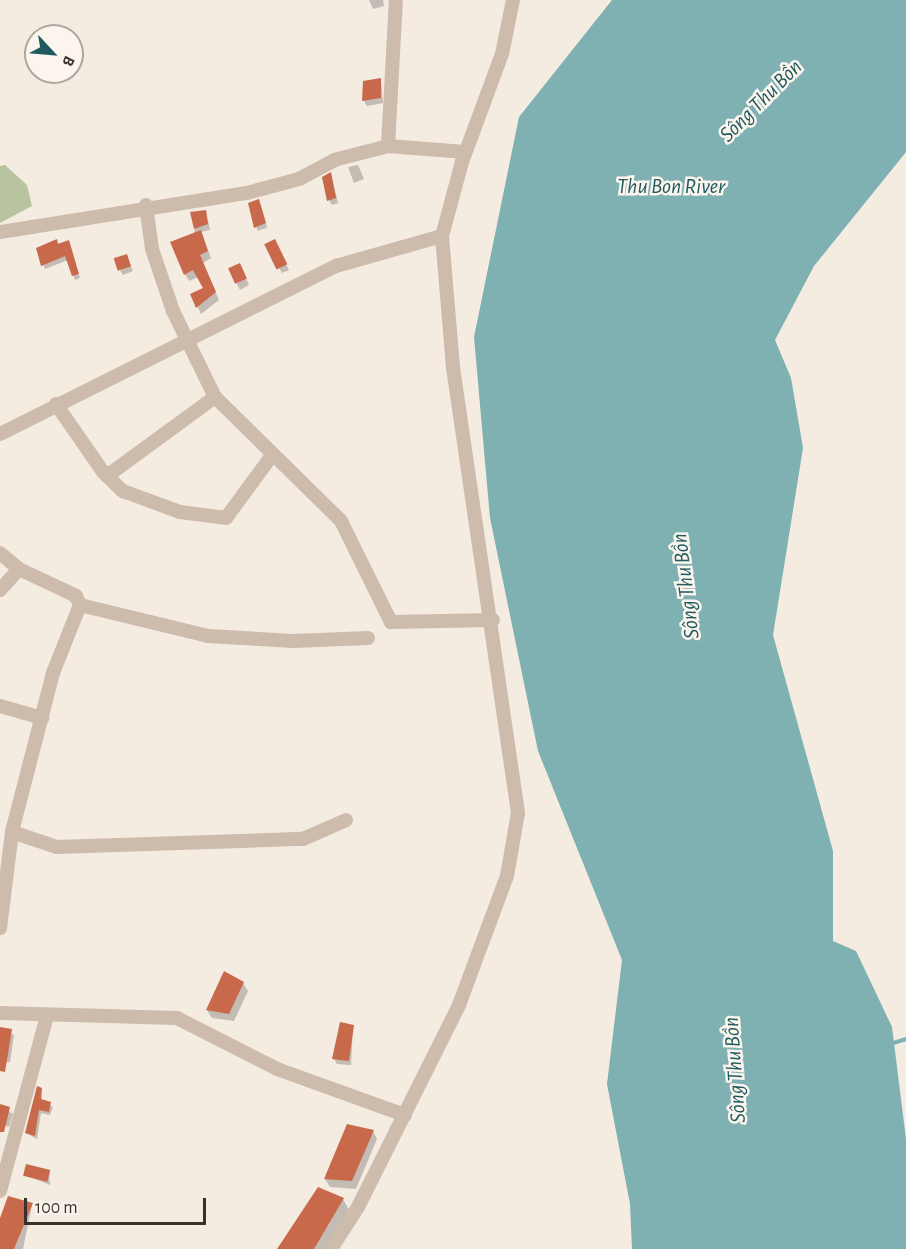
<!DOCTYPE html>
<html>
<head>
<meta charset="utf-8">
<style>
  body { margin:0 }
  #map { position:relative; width:906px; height:1249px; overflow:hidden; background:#f4ebe1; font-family:"Alegreya Sans",sans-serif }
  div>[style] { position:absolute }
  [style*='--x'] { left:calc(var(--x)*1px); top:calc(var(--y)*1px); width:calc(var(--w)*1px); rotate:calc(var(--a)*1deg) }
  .green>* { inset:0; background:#b8c4a0 }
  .water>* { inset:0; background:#7fb0b2 }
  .shadow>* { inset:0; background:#0003; transform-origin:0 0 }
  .stream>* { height:4px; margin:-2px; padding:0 2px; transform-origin:2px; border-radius:2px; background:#7fb0b2 }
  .building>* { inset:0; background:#c8694b; transform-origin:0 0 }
  .minor>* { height:14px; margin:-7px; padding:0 7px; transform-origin:7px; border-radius:7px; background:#cdbbac }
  span { translate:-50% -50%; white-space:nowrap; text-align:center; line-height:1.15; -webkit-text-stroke:5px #fbf5ee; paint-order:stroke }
  .water-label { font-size:22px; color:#1f5a5e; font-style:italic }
  .north { position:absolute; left:24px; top:24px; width:60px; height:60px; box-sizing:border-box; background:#fbf5ee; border:2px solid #aea6a0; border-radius:50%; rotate:116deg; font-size:16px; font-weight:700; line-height:24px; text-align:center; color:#3b302b }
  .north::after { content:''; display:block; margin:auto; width:21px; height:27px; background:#1f5a5e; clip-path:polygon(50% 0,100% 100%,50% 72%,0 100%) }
  .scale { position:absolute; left:24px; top:1198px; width:182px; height:27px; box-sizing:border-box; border:3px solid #3b302b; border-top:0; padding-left:8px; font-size:18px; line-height:21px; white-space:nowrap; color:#3b302b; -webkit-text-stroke:4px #fbf5ee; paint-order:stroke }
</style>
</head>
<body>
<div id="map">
  <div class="green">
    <div style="clip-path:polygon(5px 165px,27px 185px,32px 206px,0 223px,0 166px)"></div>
  </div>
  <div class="water">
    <div style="clip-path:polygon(612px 0,906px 0,906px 152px,814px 266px,775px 340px,791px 378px,803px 448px,773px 635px,833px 851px,833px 941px,856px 951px,892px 1027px,906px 1139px,906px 1249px,632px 1249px,630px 1204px,607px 1084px,622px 960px,538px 751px,490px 518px,474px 337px,519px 117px)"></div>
  </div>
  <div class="shadow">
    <div style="clip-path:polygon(369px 0,383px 0,384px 6px,373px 9px)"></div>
    <div style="clip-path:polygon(381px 80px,383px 103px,367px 106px,364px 101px)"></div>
    <div style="clip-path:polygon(358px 165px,364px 179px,354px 183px,348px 167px)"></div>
    <div style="clip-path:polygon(331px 174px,338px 203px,332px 205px,329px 200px)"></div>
    <div style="left:259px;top:201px;width:28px;height:10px;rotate:73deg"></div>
    <div style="clip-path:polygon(206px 211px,210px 230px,201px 232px,211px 258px,203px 263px,219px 300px,201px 314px,192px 295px,205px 289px,198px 277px,189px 281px,185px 274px,195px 228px)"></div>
    <div style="clip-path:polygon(68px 241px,80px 278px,75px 280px,68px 260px,45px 269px,38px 249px)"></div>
    <div style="clip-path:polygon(274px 241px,289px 270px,282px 273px,267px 246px)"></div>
    <div style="clip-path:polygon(126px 255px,133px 271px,123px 275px,120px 270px)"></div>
    <div style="clip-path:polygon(230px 270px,242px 270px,249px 285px,240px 290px)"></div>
    <div style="clip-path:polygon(243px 983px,248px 991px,234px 1021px,212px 1018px,207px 1010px)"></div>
    <div style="clip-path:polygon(353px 1026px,351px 1065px,337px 1064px,334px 1059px)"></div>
    <div style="clip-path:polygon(0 1028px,14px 1035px,10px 1062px,0 1063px)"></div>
    <div style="clip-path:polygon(41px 1089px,42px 1101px,53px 1107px,50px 1115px,41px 1113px,37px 1139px,26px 1133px)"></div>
    <div style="clip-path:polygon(0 1106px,13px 1114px,9px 1127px,0 1125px)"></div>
    <div style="clip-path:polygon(373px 1131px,377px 1139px,356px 1189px,330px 1187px,325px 1179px)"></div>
    <div style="clip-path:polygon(49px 1171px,50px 1185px,25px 1175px)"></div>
    <div style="clip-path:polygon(343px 1199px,349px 1210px,326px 1249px,279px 1249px)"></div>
    <div style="clip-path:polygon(32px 1205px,23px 1249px,0 1249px,0 1228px)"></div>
  </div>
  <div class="stream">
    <div style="--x:890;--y:1044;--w:17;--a:-17"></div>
  </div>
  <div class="building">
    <div style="clip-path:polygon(381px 78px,381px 98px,362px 101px,363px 81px)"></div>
    <div style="clip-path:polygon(331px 172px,336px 198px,327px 201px,322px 177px)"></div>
    <div style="clip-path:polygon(259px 199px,266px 223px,254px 228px,248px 203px)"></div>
    <div style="clip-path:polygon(206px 210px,208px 224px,194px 229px,190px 212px)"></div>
    <div style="clip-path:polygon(201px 230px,208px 251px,200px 255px,216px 292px,196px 308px,190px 294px,203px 288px,193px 270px,184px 275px,170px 242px)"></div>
    <div style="clip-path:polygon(57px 239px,58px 244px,69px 240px,79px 274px,72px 276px,65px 256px,41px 266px,36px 248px)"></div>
    <div style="left:275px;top:239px;width:28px;height:12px;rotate:64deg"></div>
    <div style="left:127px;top:254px;width:13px;height:14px;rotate:72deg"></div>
    <div style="left:240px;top:263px;width:17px;height:13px;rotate:66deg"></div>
    <div style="clip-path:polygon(224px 971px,244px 982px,229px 1014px,206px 1010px)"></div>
    <div style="clip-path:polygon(340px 1022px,354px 1025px,349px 1061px,332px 1059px)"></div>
    <div style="clip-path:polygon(0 1027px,12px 1029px,5px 1072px,0 1071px)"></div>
    <div style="clip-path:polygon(37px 1086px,42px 1088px,41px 1099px,51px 1102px,49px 1112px,39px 1110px,35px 1136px,25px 1133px)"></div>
    <div style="clip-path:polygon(0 1104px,10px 1107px,4px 1132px,0 1132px)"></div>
    <div style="clip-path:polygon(347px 1124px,374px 1130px,352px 1181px,324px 1179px)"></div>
    <div style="left:26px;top:1164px;width:25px;height:12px;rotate:14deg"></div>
    <div style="clip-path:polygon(318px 1187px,344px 1198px,314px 1249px,277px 1249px)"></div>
    <div style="clip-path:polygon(8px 1196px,33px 1203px,14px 1249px,0 1249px,0 1218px)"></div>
  </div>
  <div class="minor">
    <div style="--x:388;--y:146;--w:146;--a:-86.9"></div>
    <div style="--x:146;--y:205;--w:44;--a:82.2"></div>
    <div style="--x:152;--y:249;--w:65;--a:71.3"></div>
    <div style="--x:173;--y:311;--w:96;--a:64"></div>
    <div style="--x:215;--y:397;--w:177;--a:44.5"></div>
    <div style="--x:341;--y:521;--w:113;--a:63.7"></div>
    <div style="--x:391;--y:622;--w:102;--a:-1.1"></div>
    <div style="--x:0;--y:232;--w:250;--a:-9"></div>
    <div style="--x:247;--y:193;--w:54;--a:-15.1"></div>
    <div style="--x:299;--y:179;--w:40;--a:-28"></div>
    <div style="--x:334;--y:160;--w:56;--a:-14.5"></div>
    <div style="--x:388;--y:146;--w:77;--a:4.5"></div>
    <div style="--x:56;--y:404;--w:83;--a:55.3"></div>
    <div style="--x:103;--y:472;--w:28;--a:44"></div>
    <div style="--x:123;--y:491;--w:61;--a:20.2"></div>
    <div style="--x:180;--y:512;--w:46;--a:7.4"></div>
    <div style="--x:226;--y:518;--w:79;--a:-53.7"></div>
    <div style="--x:0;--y:434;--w:376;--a:-26.6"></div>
    <div style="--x:336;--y:266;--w:110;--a:-15.8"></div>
    <div style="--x:107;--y:476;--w:134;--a:-36.2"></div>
    <div style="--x:0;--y:553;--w:25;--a:40"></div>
    <div style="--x:19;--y:569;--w:63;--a:25.3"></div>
    <div style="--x:76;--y:596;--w:10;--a:66"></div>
    <div style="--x:80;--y:605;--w:73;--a:111.7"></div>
    <div style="--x:53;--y:673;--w:164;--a:104.5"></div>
    <div style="--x:12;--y:832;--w:97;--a:97.1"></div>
    <div style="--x:0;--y:590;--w:28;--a:-48"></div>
    <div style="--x:80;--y:605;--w:132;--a:13.6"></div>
    <div style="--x:208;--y:636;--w:85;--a:3.4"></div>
    <div style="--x:293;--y:641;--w:75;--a:-2.3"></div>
    <div style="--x:0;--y:706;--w:44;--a:15.9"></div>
    <div style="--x:12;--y:832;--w:47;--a:18.4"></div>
    <div style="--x:57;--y:847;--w:246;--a:-1.9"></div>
    <div style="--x:303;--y:839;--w:47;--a:-23.8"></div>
    <div style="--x:0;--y:1013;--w:177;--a:1.6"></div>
    <div style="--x:177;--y:1018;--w:112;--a:27"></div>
    <div style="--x:277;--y:1069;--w:136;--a:19.8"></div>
    <div style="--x:0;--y:1191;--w:182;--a:-75"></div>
    <div style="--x:331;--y:1249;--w:50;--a:-57.3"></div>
    <div style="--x:358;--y:1207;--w:226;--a:-63.4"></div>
    <div style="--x:459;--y:1005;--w:138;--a:-69.6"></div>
    <div style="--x:507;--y:876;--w:64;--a:-80.1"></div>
    <div style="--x:518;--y:813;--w:451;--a:-98.3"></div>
    <div style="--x:453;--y:367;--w:131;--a:-94.8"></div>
    <div style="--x:442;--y:236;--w:77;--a:-74.9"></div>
    <div style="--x:462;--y:162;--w:115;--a:-69.7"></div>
    <div style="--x:502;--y:54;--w:55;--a:-78.5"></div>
  </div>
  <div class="water-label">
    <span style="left:761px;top:101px;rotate:-45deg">Sông Thu Bồn</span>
    <span style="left:671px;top:187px">Thu Bon River</span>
    <span style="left:686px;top:586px;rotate:-97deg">Sông Thu Bồn</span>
    <span style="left:735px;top:1070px;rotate:-94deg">Sông Thu Bồn</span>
  </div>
  <div class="north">B</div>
  <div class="scale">100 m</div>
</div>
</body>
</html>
